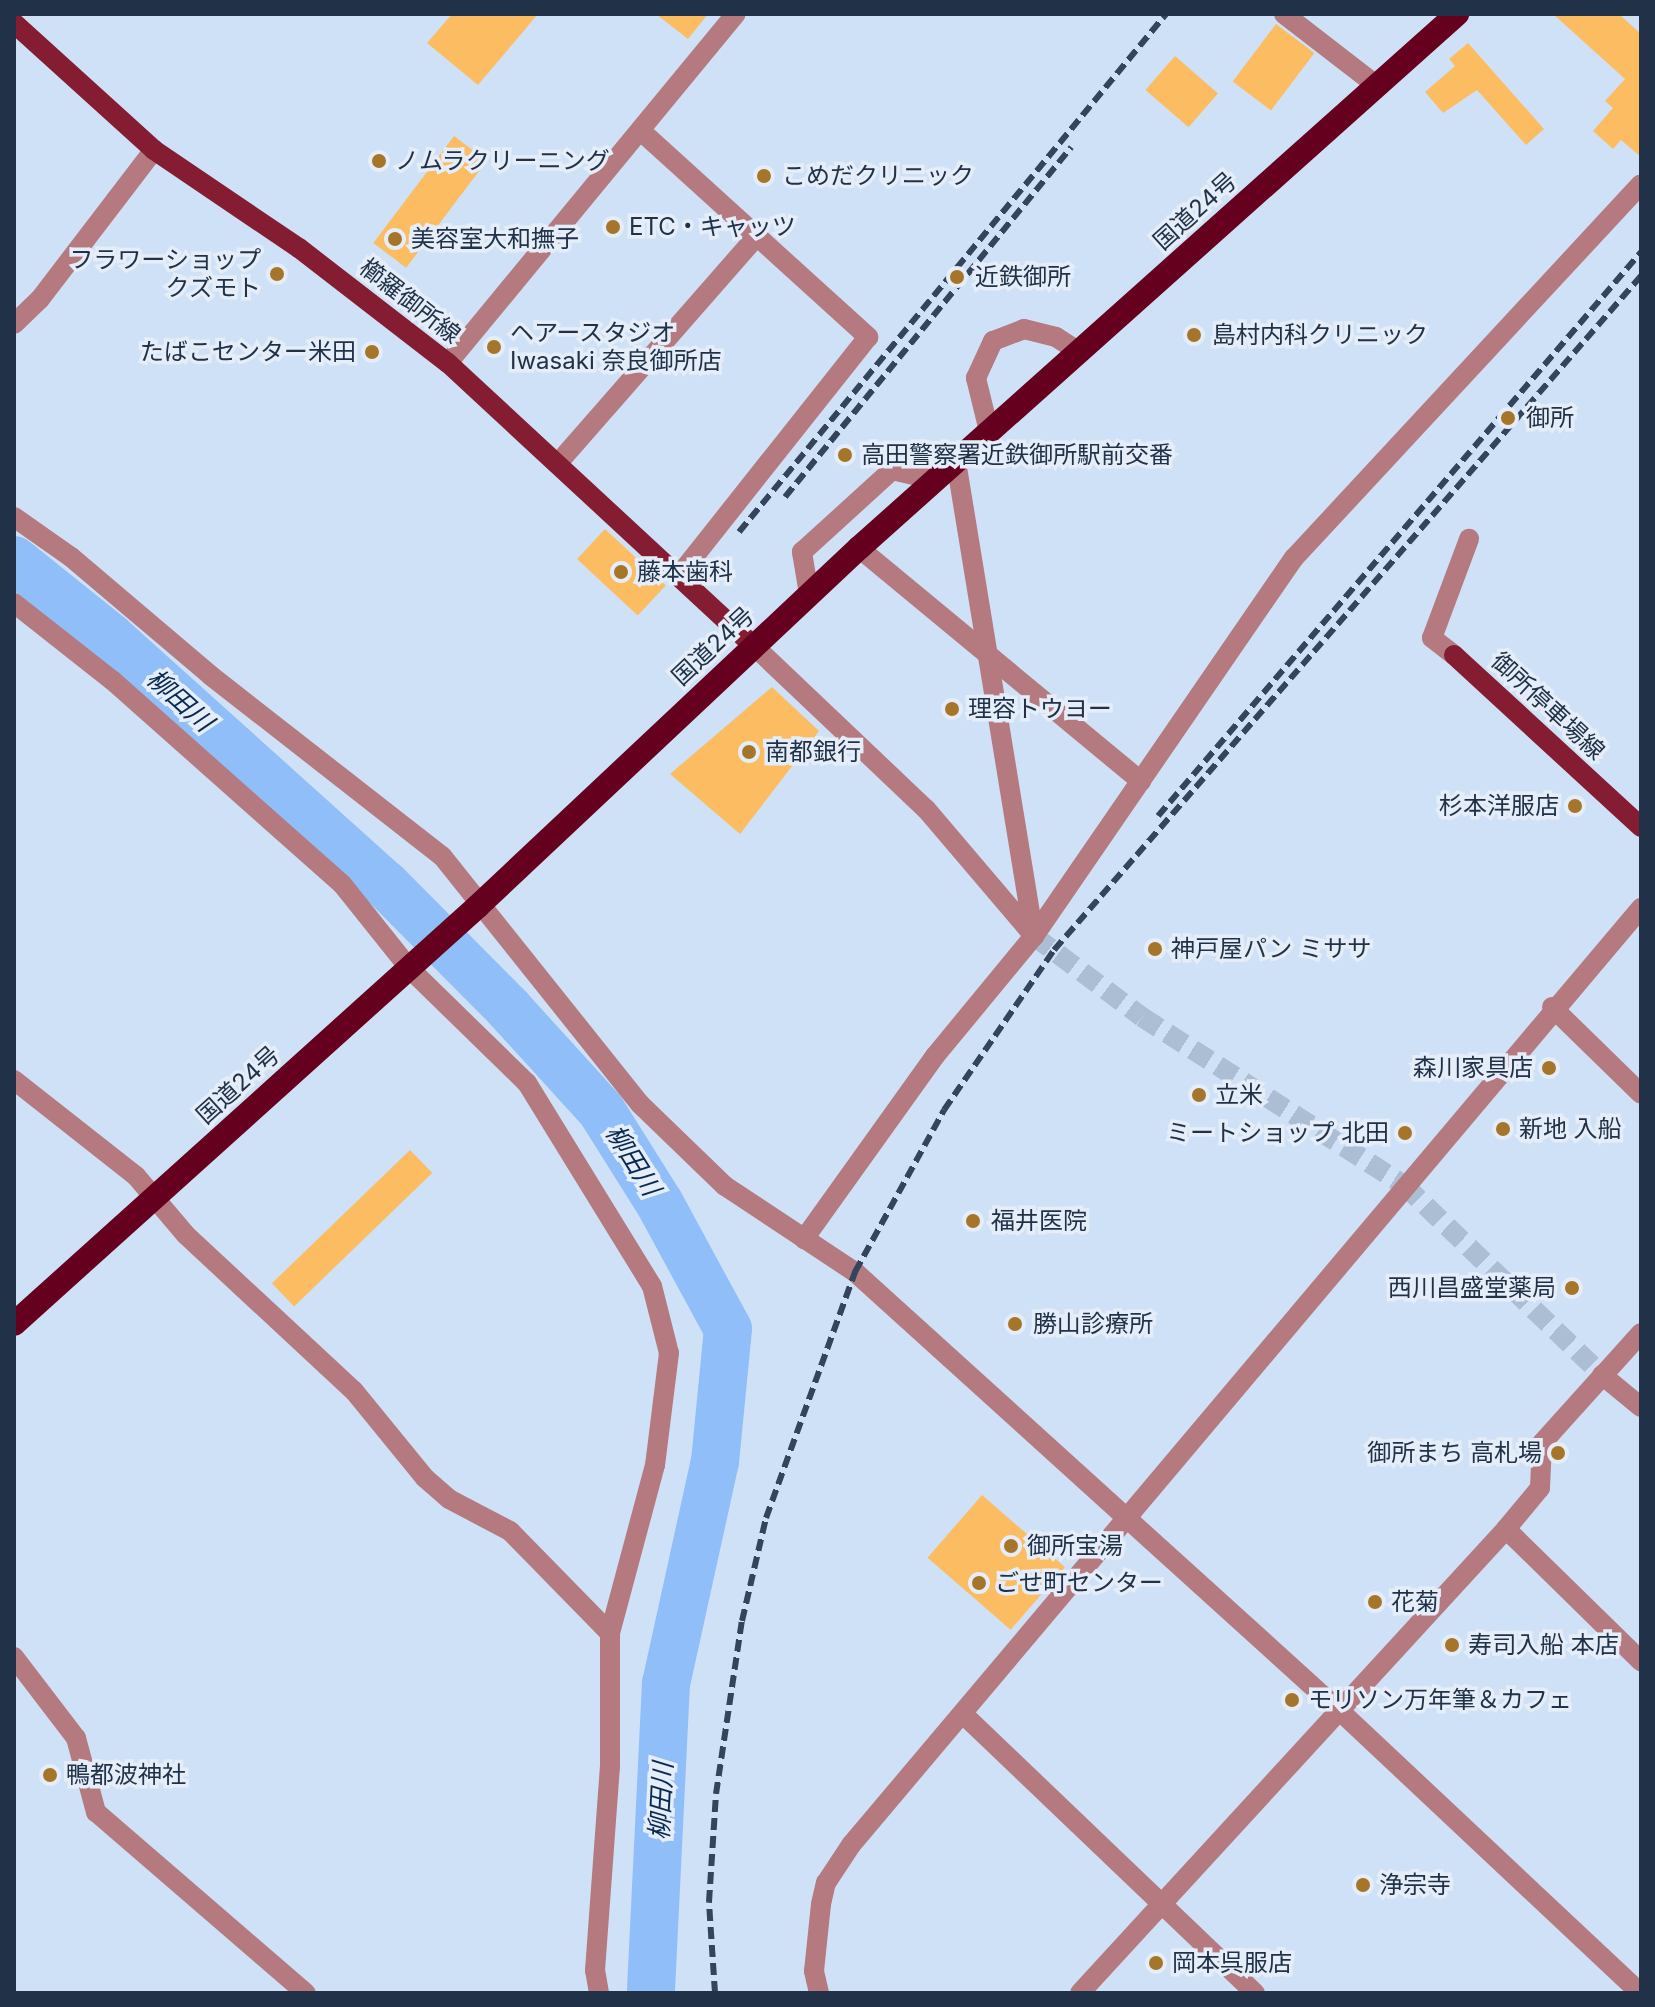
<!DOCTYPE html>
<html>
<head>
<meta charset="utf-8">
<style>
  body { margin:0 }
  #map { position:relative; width:1655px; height:2007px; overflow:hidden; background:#cfe1f6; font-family:Inter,"Noto Sans JP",sans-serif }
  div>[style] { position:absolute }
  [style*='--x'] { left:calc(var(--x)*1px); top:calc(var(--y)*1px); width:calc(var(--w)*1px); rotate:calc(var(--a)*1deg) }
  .river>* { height:48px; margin:-24px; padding:0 24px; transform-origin:24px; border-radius:24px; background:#8fbef8 }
  .building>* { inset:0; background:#fcbc62; transform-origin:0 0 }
  .minor-tunnel>* { height:20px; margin-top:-10px; transform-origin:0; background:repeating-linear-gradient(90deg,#acbed3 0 20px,transparent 0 30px) }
  .minor>* { height:20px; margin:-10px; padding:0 10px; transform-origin:10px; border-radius:10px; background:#b47a7f }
  .major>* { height:20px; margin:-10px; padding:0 10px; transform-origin:10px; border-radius:10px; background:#841c32 }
  .highway>* { height:24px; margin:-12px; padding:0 12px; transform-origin:12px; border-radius:12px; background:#65001e }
  .rail>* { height:6px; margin-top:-3px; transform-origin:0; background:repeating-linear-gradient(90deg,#34455b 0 12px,transparent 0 18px) }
  .dots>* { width:22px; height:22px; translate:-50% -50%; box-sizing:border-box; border:4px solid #e4edf8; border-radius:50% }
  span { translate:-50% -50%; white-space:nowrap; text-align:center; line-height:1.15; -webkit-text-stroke:7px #e4edf8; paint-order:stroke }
  .poi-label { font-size:24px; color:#213248 }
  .left { translate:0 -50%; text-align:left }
  .right { translate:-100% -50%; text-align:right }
  .street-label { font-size:24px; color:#213248 }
  .water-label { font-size:26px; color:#0a2b50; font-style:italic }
  .frame { position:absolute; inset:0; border:16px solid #213248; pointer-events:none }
</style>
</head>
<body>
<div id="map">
  <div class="river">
    <div style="--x:14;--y:560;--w:122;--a:38.7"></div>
    <div style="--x:109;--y:636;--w:372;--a:42"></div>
    <div style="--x:386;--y:885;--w:175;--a:45.2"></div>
    <div style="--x:509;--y:1009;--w:137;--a:47.7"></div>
    <div style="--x:601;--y:1110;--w:111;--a:57.9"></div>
    <div style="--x:660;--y:1204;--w:142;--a:61.5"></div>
    <div style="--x:728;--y:1329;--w:133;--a:95.6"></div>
    <div style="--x:715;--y:1461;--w:227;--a:102.4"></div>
    <div style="--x:666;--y:1683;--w:310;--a:92.8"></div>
  </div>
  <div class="building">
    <div style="clip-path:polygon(452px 14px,538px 14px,478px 85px,427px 43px)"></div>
    <div style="clip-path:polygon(656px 14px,708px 14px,688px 39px)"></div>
    <div style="clip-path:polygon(1553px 14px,1619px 14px,1641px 34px,1641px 157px,1621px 140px,1613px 149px,1593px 131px,1613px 108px,1605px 101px,1625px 79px)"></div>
    <div style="left:1276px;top:24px;width:48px;height:72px;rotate:37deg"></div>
    <div style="clip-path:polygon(1468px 43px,1544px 129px,1526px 145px,1477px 90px,1443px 113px,1425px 92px,1455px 66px,1449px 59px)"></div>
    <div style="left:1175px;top:56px;width:57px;height:45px;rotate:41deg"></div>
    <div style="left:454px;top:136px;width:41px;height:134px;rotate:37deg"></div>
    <div style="left:605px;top:529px;width:83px;height:41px;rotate:43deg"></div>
    <div style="clip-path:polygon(772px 687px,819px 731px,740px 834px,670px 774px)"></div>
    <div style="left:410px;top:1150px;width:32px;height:192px;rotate:46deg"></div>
    <div style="left:982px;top:1495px;width:110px;height:83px;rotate:41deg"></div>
  </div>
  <div class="minor-tunnel">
    <div style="--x:1034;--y:936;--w:135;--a:36.9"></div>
    <div style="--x:1142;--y:1017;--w:311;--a:32.7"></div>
    <div style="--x:1404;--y:1185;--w:274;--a:43.8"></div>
  </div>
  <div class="minor">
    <div style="--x:1284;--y:14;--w:118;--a:37.7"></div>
    <div style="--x:641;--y:131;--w:307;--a:42.2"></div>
    <div style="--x:868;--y:337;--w:303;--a:128.4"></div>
    <div style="--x:14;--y:324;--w:36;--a:-44"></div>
    <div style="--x:40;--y:299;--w:188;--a:-52.6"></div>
    <div style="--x:448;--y:363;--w:452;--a:-50.5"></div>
    <div style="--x:989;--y:431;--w:55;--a:-103.8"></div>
    <div style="--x:976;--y:378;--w:41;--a:-65.3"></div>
    <div style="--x:993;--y:341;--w:33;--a:-21"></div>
    <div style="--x:1024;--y:329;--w:33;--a:14"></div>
    <div style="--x:1056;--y:337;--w:27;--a:33"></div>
    <div style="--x:956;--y:461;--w:481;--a:80.7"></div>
    <div style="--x:559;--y:462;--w:300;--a:-48.8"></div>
    <div style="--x:14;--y:517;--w:70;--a:35.1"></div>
    <div style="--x:71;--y:557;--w:182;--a:40.3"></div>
    <div style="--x:210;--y:675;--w:294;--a:38"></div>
    <div style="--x:442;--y:856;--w:317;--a:51.4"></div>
    <div style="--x:640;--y:1104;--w:118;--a:44"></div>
    <div style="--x:725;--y:1186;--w:156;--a:33.5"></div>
    <div style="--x:855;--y:1272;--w:656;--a:42.16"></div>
    <div style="--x:1341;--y:1712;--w:410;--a:43.2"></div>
    <div style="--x:859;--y:548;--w:366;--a:39.6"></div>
    <div style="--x:809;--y:594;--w:43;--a:-99.5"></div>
    <div style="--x:802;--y:552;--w:122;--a:-42.3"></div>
    <div style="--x:892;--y:470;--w:44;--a:13.1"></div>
    <div style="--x:14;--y:603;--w:125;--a:38.2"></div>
    <div style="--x:112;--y:680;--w:307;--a:41.6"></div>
    <div style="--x:342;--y:884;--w:107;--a:51.4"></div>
    <div style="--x:409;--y:968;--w:165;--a:44.3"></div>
    <div style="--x:527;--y:1083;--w:238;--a:58.4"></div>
    <div style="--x:652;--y:1286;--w:69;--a:75.8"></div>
    <div style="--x:669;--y:1353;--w:113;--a:97.1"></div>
    <div style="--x:655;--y:1465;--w:174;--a:105"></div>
    <div style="--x:610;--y:1633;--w:133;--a:90"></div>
    <div style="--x:610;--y:1766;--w:205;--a:94.2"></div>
    <div style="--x:595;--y:1970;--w:23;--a:80"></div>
    <div style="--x:754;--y:646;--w:237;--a:43.5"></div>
    <div style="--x:926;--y:809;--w:167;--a:49.6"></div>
    <div style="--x:1454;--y:655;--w:28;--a:-142"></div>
    <div style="--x:1432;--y:638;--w:106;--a:-69.5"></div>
    <div style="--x:1552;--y:1007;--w:124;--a:44.3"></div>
    <div style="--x:14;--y:1080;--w:155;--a:38.2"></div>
    <div style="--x:136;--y:1176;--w:77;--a:49.7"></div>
    <div style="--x:186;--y:1235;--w:229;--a:42.9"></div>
    <div style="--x:354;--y:1391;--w:112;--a:50.8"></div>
    <div style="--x:425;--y:1478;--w:32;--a:41"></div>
    <div style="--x:449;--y:1499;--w:69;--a:27.7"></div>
    <div style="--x:510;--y:1531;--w:143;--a:45.6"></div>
    <div style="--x:804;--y:1239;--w:225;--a:-54.4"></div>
    <div style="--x:935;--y:1056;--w:156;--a:-50.5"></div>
    <div style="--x:1034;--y:936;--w:459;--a:-55.5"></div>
    <div style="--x:1294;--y:558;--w:510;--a:-47.14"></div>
    <div style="--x:1602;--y:1375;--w:50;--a:39.4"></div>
    <div style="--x:1506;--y:1529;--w:189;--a:44.4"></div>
    <div style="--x:14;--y:1657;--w:102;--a:52.6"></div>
    <div style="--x:76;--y:1738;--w:77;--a:74.9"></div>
    <div style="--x:96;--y:1812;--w:277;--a:40.8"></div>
    <div style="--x:963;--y:1714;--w:404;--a:43.7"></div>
    <div style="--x:819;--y:1993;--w:23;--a:-103"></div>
    <div style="--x:814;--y:1971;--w:67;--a:-84"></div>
    <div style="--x:821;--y:1904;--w:22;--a:-77"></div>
    <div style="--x:826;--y:1883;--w:45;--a:-56.7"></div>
    <div style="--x:851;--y:1845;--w:1226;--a:-49.87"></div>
    <div style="--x:1080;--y:1993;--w:630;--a:-47.44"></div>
    <div style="--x:1506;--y:1529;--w:53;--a:-50.3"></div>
    <div style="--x:1540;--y:1488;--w:45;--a:-87.5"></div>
    <div style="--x:1542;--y:1443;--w:148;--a:-48"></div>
  </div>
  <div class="major">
    <div style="--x:14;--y:23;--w:189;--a:42.2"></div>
    <div style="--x:154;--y:150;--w:175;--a:34.1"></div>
    <div style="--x:299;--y:248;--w:188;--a:37.7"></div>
    <div style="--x:448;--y:363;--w:417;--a:42.8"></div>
    <div style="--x:1454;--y:655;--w:254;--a:42.6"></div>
  </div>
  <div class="highway">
    <div style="--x:14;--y:1324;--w:625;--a:-42.01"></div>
    <div style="--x:478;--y:906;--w:523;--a:-43.22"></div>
    <div style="--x:859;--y:548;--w:802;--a:-41.76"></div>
  </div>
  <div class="rail">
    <div style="--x:785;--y:497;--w:452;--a:-50.7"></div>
    <div style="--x:739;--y:532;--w:671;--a:-50.5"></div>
    <div style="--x:1158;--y:816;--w:743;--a:-49.42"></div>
    <div style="--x:715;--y:1993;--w:91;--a:-93.8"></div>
    <div style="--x:709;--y:1902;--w:108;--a:-86.3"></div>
    <div style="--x:716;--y:1794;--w:175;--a:-81.5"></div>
    <div style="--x:742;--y:1621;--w:106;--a:-76.9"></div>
    <div style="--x:766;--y:1518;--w:262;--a:-70.1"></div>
    <div style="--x:855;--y:1272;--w:185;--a:-61.2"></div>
    <div style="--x:944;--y:1110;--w:194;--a:-55.5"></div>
    <div style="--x:1054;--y:950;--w:894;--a:-48.95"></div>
  </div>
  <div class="dots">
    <div style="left:379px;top:161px;background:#a5752a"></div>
    <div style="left:764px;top:176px;background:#a5752a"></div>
    <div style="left:613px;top:227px;background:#a5752a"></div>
    <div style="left:395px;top:239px;background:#a5752a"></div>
    <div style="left:277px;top:274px;background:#a5752a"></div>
    <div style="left:957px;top:277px;background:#a5752a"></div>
    <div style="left:1194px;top:335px;background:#a5752a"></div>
    <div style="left:494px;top:347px;background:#a5752a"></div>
    <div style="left:372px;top:352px;background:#a5752a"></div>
    <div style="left:1508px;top:418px;background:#a5752a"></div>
    <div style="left:845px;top:455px;background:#a5752a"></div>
    <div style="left:621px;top:572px;background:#a5752a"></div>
    <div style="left:952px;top:709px;background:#a5752a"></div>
    <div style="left:749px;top:752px;background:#a5752a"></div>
    <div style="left:1575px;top:806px;background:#a5752a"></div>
    <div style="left:1155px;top:949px;background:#a5752a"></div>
    <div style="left:1549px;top:1068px;background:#a5752a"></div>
    <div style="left:1199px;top:1095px;background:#a5752a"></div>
    <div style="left:1503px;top:1129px;background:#a5752a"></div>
    <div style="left:1405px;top:1133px;background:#a5752a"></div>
    <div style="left:973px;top:1221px;background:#a5752a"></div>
    <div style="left:1572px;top:1288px;background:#a5752a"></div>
    <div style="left:1015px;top:1324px;background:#a5752a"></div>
    <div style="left:1558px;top:1453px;background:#a5752a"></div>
    <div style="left:1011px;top:1546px;background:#a5752a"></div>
    <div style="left:979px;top:1583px;background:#a5752a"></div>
    <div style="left:1375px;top:1602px;background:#a5752a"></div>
    <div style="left:1452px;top:1645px;background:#a5752a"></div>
    <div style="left:1292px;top:1700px;background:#a5752a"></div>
    <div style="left:50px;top:1775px;background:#a5752a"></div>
    <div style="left:1363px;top:1885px;background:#a5752a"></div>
    <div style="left:1156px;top:1963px;background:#a5752a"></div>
  </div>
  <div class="poi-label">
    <span class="left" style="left:395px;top:161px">ノムラクリーニング</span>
    <span class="left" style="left:782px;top:176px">こめだクリニック</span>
    <span class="left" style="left:629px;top:227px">ETC・キャッツ</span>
    <span class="left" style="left:411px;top:239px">美容室大和撫子</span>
    <span class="right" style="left:261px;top:274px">フラワーショップ<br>クズモト</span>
    <span class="left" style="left:975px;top:277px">近鉄御所</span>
    <span class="left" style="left:510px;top:347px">ヘアースタジオ<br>Iwasaki 奈良御所店</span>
    <span class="left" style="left:1212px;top:335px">島村内科クリニック</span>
    <span class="right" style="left:356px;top:352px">たばこセンター米田</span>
    <span class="left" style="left:1526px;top:418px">御所</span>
    <span class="left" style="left:861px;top:455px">高田警察署近鉄御所駅前交番</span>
    <span class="left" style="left:637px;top:572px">藤本歯科</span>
    <span class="left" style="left:968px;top:709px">理容トウヨー</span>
    <span class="left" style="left:765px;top:752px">南都銀行</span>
    <span class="right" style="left:1559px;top:806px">杉本洋服店</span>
    <span class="left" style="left:1171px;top:949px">神戸屋パン ミササ</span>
    <span class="right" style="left:1533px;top:1068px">森川家具店</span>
    <span class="left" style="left:1215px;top:1095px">立米</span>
    <span class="left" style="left:1519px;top:1129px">新地 入船</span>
    <span class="right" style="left:1389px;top:1133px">ミートショップ 北田</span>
    <span class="left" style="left:991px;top:1221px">福井医院</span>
    <span class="right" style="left:1556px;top:1288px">西川昌盛堂薬局</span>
    <span class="left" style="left:1033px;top:1324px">勝山診療所</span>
    <span class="right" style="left:1542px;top:1453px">御所まち 高札場</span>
    <span class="left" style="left:1027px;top:1546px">御所宝湯</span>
    <span class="left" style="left:995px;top:1583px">ごせ町センター</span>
    <span class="left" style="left:1391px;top:1602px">花菊</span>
    <span class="left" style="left:1468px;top:1645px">寿司入船 本店</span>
    <span class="left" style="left:1308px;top:1700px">モリソン万年筆＆カフェ</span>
    <span class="left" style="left:66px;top:1775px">鴨都波神社</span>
    <span class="left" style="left:1379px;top:1885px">浄宗寺</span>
    <span class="left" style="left:1172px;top:1963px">岡本呉服店</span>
  </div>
  <div class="street-label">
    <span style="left:1195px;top:211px;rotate:-42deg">国道24号</span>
    <span style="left:410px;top:301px;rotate:38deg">櫛羅御所線</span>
    <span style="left:713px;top:646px;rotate:-43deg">国道24号</span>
    <span style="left:1548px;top:706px;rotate:43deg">御所停車場線</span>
    <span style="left:238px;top:1085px;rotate:-42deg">国道24号</span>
  </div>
  <div class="water-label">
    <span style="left:180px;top:700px;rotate:42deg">柳田川</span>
    <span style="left:633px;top:1160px;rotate:58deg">柳田川</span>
    <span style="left:661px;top:1801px;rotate:-87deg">柳田川</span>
  </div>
  <div class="frame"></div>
</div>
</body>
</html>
